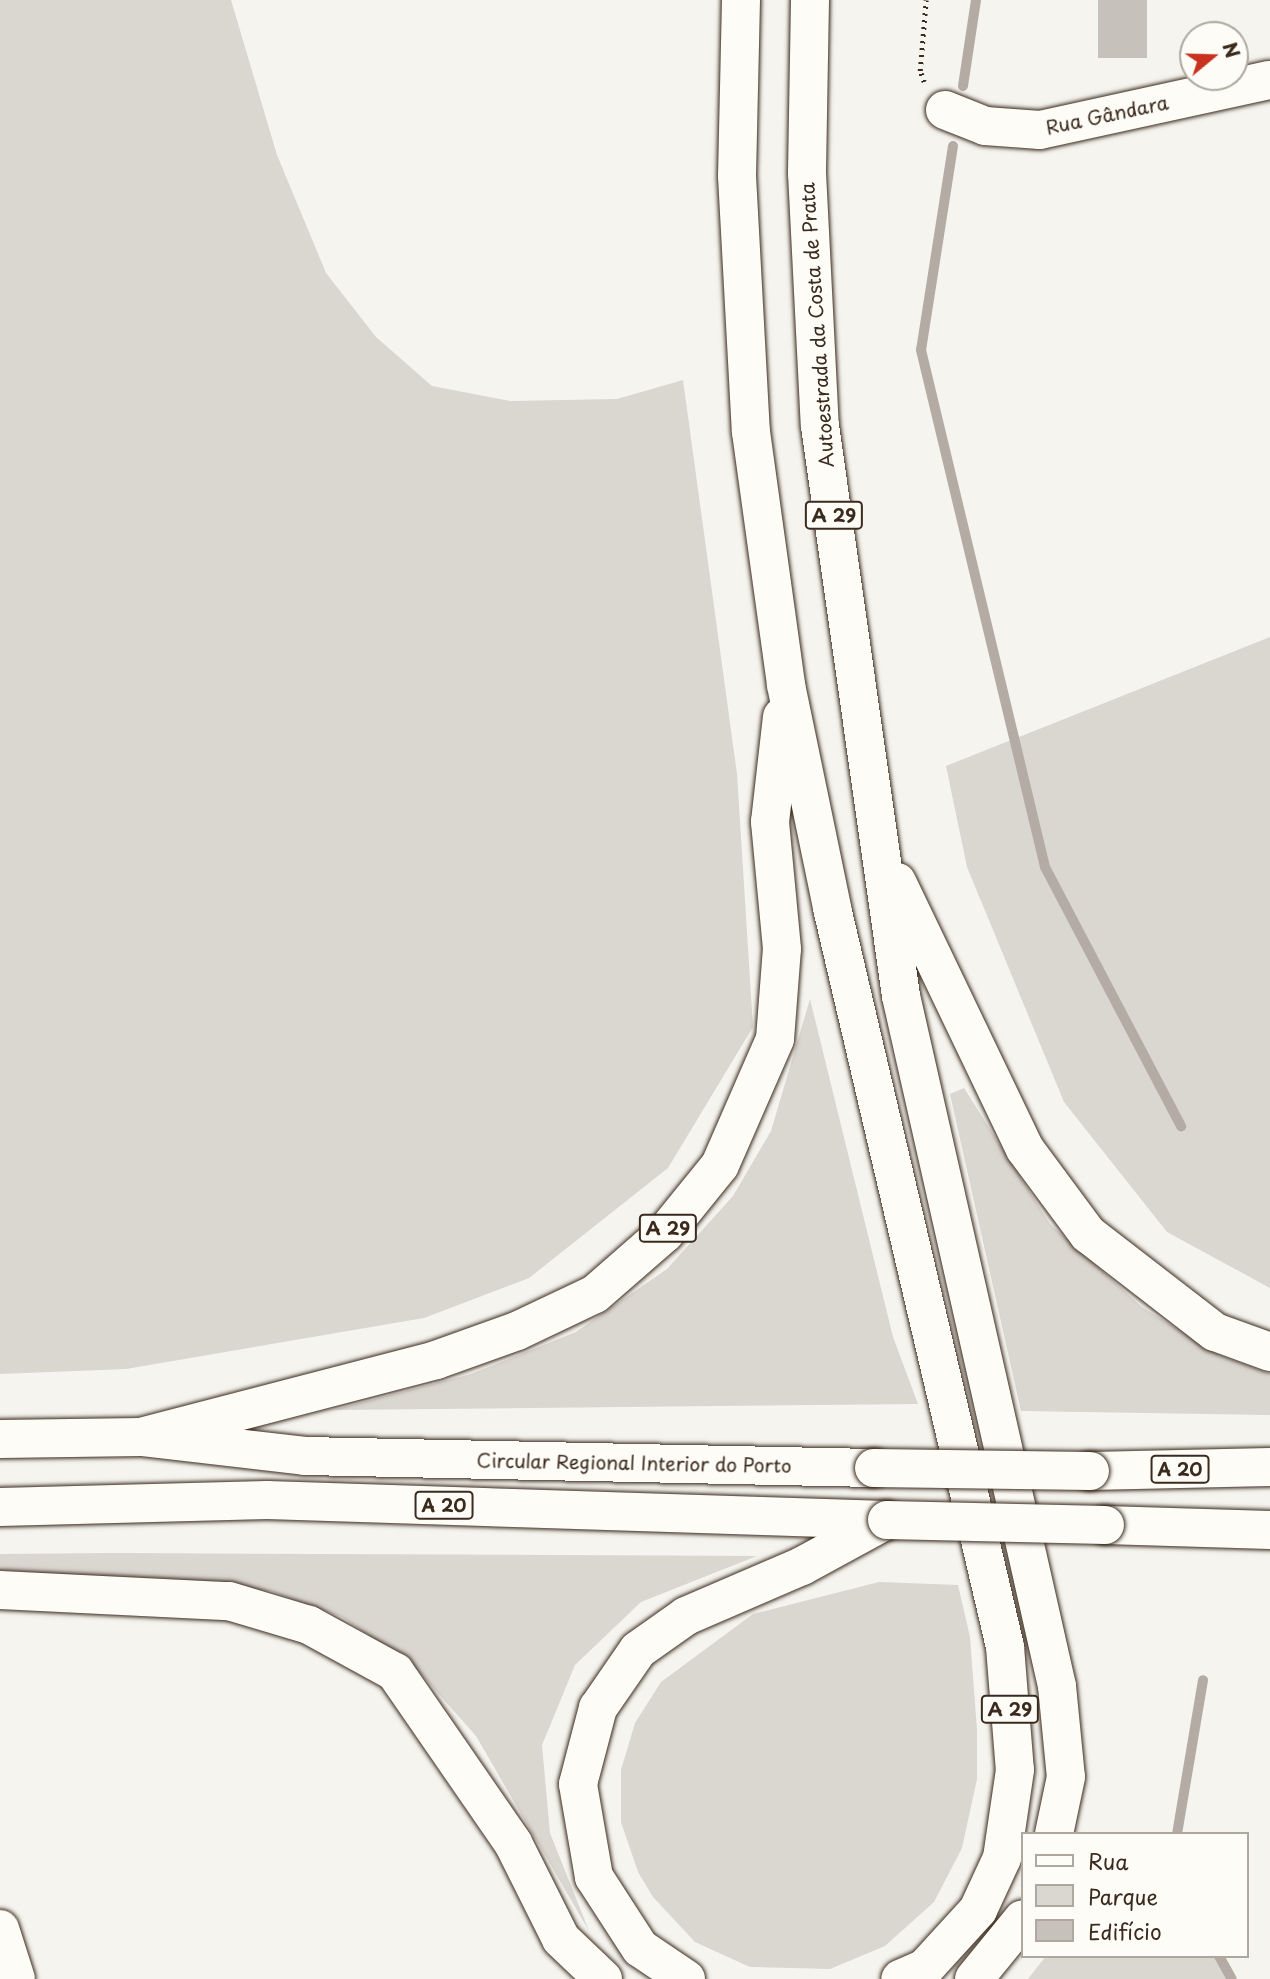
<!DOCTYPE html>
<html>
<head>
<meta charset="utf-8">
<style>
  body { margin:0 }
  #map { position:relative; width:1270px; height:1979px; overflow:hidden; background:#f5f4ee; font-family:"Playpen Sans",sans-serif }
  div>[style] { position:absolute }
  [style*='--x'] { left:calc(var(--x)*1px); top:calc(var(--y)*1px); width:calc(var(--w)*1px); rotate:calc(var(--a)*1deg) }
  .green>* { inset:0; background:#dad6d0 }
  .stream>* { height:10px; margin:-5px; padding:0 5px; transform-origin:5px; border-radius:5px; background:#b4aca4 }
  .building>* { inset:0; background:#c7c1bb; transform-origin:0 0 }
  .path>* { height:4.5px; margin-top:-2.25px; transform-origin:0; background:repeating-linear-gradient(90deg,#3b2a1e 0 2px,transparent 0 7px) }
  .roads { filter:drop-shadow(0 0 2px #3b2a1e) drop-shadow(0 0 2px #3b2a1e) }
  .minor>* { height:38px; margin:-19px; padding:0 19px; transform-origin:19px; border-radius:19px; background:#fdfcf7 }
  .highway>* { height:38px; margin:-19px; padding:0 19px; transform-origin:19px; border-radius:19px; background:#fdfcf7 }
  .bridges { filter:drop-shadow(0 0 2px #3b2a1e) drop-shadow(0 0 2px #3b2a1e) }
  .highway-bridge>* { height:38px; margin:-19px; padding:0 19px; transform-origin:19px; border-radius:19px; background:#fdfcf7 }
  span { translate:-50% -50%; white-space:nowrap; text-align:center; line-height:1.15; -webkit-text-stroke:6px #fdfcf7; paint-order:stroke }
  .shield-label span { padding:2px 5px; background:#fdfcf7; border:2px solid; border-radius:5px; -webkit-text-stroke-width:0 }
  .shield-label { font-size:18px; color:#3b2a1e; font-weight:700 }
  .street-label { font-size:19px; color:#3b2a1e }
  .legend { position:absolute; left:1021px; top:1832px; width:228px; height:126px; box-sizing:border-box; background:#fdfcf7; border:2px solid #afa8a0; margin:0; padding:9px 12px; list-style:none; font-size:21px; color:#3b2a1e }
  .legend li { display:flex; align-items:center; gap:14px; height:35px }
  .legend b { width:35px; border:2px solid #afa8a0 }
  .north { position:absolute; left:1179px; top:21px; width:70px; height:70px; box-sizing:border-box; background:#fdfcf7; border:2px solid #afa8a0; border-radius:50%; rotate:71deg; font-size:19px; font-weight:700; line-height:28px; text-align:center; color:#3b2a1e }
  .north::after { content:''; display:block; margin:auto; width:24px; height:32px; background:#c8321e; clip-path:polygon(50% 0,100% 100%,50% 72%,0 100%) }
</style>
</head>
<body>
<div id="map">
  <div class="green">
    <div style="clip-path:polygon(0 0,231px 0,277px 155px,326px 273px,376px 337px,432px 386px,510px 401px,617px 399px,683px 380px,737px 774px,753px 1027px,668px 1168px,529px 1278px,424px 1318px,126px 1369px,0 1374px)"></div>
    <div style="clip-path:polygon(1270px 637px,1270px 1288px,1167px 1232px,1064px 1102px,967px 867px,946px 766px)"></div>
    <div style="clip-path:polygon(810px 999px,893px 1337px,918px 1404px,333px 1410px,471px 1374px,576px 1332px,667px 1269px,733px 1196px,771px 1131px)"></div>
    <div style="clip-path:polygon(964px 1088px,1050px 1224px,1142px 1307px,1219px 1355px,1270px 1374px,1270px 1415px,1021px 1411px,950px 1094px)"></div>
    <div style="clip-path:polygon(0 1554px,117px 1553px,757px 1556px,641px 1602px,575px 1665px,542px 1745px,550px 1833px,589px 1931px,476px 1736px,413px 1665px,342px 1617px,271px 1591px,0 1570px)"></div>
    <div style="clip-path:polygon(879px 1582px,958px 1585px,970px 1637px,977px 1730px,977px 1779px,962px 1848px,934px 1902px,885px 1946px,830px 1969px,750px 1967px,695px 1942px,653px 1897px,638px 1872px,621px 1822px,621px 1770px,635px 1723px,661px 1682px,753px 1614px)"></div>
    <div style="clip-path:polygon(1046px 1956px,1218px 1956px,1234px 1979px,1028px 1979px)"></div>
  </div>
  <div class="stream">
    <div style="--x:963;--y:86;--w:87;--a:-81.4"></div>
    <div style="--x:953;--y:146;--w:206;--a:98.9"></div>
    <div style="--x:921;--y:350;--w:532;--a:76.51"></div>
    <div style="--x:1045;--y:867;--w:293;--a:62.3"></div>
    <div style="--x:1177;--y:1834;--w:156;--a:-80.4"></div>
    <div style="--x:1219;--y:1956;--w:26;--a:61"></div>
  </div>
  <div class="building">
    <div style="left:1098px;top:0;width:49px;height:58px"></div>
  </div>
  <div class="path">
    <div style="--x:924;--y:82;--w:12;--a:-110"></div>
    <div style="--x:920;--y:71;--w:71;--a:-85.2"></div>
  </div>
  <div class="roads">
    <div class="minor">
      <div style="--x:945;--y:110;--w:43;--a:21.8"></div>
      <div style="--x:985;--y:126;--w:55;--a:4.2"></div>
      <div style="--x:1040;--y:130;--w:235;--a:-12.3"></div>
      <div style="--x:0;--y:1929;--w:52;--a:72.3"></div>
    </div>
    <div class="highway">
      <div style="--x:741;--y:0;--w:176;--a:91.3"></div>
      <div style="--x:737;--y:176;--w:256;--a:86.9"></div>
      <div style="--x:751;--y:432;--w:255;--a:82.1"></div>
      <div style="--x:786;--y:685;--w:228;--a:78.3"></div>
      <div style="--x:832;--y:908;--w:759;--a:76.82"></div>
      <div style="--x:1005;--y:1647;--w:123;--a:85.4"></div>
      <div style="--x:1015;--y:1770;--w:89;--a:98.4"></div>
      <div style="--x:1002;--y:1858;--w:57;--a:114.8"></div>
      <div style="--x:978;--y:1910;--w:79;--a:132.4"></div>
      <div style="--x:925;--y:1968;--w:27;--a:156"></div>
      <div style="--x:810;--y:0;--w:173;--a:91"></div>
      <div style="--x:807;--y:173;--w:253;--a:87.1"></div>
      <div style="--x:820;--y:426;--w:576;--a:81.91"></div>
      <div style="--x:901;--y:996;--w:707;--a:77.26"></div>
      <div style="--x:1057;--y:1686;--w:91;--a:84.4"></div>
      <div style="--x:1066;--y:1777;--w:58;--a:101.9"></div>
      <div style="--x:897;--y:882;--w:296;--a:64.4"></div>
      <div style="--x:1025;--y:1149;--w:106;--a:53.5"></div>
      <div style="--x:1088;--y:1234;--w:160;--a:37.7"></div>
      <div style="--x:1215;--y:1332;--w:59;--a:20"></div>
      <div style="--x:141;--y:1437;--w:305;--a:-14.6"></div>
      <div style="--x:436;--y:1360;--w:86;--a:-19.7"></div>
      <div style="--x:517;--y:1331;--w:86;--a:-25.4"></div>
      <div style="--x:595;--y:1294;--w:93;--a:-41.1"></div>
      <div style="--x:665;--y:1233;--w:87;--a:-51"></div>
      <div style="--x:720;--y:1165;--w:137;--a:-66.4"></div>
      <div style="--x:775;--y:1039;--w:90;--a:-85.6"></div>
      <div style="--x:782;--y:949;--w:128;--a:-95.4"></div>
      <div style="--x:770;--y:822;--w:106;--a:-83.5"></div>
      <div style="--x:0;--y:1439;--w:141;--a:-0.8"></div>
      <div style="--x:141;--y:1437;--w:165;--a:6.6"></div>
      <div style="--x:305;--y:1456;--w:569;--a:1.21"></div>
      <div style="--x:1090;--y:1471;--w:180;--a:-1.3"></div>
      <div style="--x:0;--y:1507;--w:267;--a:-1.5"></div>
      <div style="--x:267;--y:1500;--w:620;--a:1.85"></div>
      <div style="--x:1105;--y:1525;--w:165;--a:1.7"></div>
      <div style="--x:0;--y:1590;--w:229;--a:2.8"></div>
      <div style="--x:229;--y:1601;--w:84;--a:16.7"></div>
      <div style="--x:309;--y:1625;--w:98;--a:28.7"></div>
      <div style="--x:395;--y:1672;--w:208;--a:55.4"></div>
      <div style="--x:513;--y:1843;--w:107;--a:63.4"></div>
      <div style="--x:561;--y:1939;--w:58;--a:43.6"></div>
      <div style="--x:686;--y:1979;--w:55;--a:-146"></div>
      <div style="--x:640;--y:1948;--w:85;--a:-122.9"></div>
      <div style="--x:594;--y:1877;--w:94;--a:-99.8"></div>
      <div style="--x:578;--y:1784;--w:79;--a:-75.3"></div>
      <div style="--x:598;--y:1708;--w:70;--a:-55.4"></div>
      <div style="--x:638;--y:1650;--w:59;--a:-35.3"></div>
      <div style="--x:686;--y:1616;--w:126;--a:-23.3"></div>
      <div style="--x:802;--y:1566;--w:94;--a:-28.5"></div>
      <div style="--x:974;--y:1979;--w:77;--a:-50.8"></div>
    </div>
  </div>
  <div class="bridges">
    <div class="highway-bridge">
      <div style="--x:874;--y:1468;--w:216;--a:0.8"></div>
      <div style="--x:887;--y:1520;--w:218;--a:1.3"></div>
    </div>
  </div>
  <div class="shield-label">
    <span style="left:834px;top:515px">A 29</span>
    <span style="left:668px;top:1228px">A 29</span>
    <span style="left:1180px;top:1469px">A 20</span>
    <span style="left:444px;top:1505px">A 20</span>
    <span style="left:1010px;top:1709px">A 29</span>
  </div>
  <div class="street-label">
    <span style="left:1107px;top:115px;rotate:-12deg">Rua Gândara</span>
    <span style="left:817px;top:325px;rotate:-94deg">Autoestrada da Costa de Prata</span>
    <span style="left:634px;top:1463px;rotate:1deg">Circular Regional Interior do Porto</span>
  </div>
  <ul class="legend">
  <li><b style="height:9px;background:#fdfcf7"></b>Rua</li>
  <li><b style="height:19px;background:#dad6d0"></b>Parque</li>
  <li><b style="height:19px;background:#c7c1bb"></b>Edifício</li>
  </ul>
  <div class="north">N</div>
</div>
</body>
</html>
